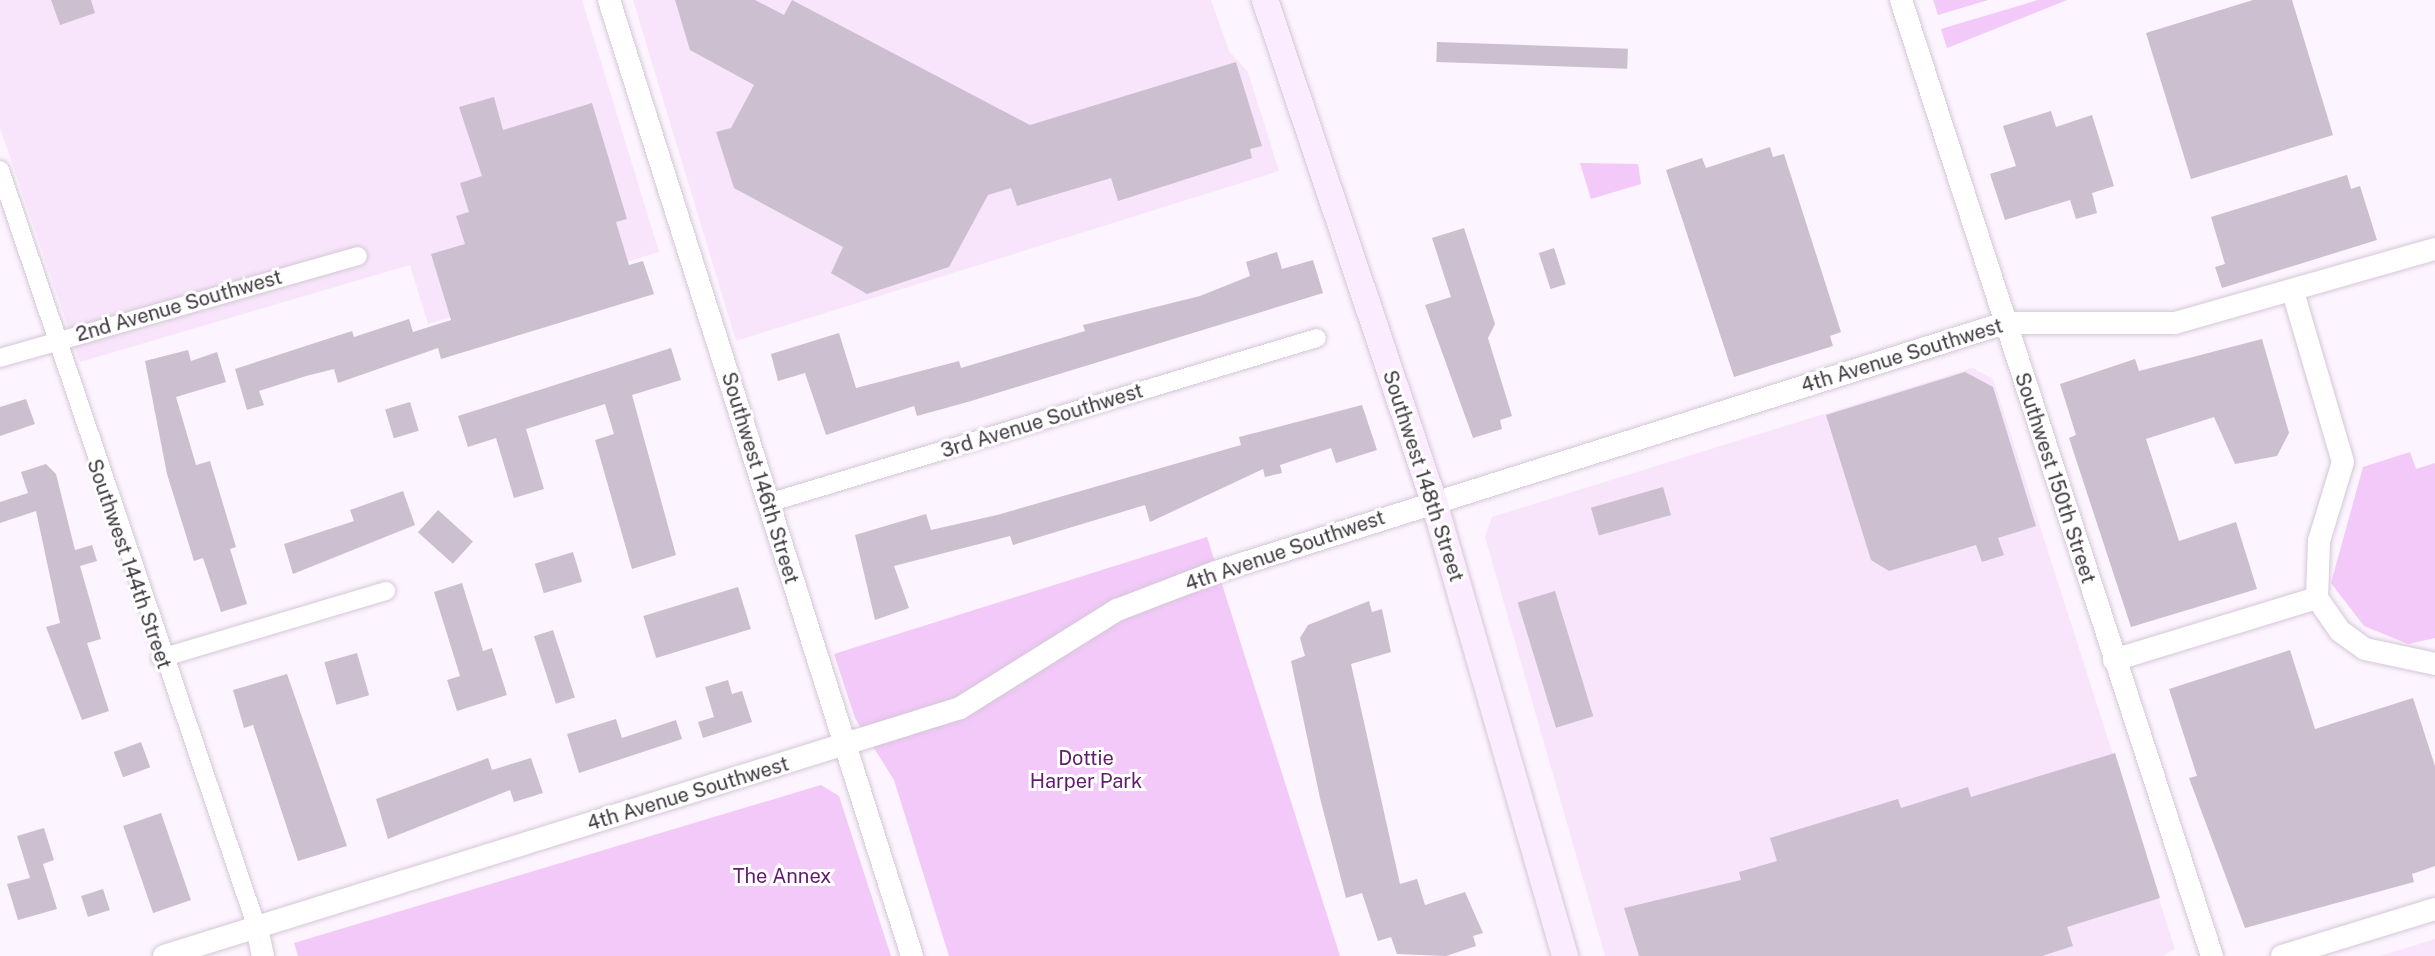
<!DOCTYPE html>
<html>
<head>
<meta charset="utf-8">
<style>
  body { margin:0 }
  #map { position:relative; width:2435px; height:956px; overflow:hidden; background:#fcf4fe; font-family:"Public Sans",sans-serif }
  div>[style] { position:absolute }
  [style*='--x'] { left:calc(var(--x)*1px); top:calc(var(--y)*1px); width:calc(var(--w)*1px); rotate:calc(var(--a)*1deg) }
  .built>* { inset:0; background:#f8e5fb }
  .green>* { inset:0; background:#f2c9f9 }
  .building>* { inset:0; background:#ccbfcf; transform-origin:0 0 }
  .roads { filter:drop-shadow(0 0 2px #d4c7d6) drop-shadow(0 0 2px #d4c7d6) }
  .minor>* { height:18px; margin:-9px; padding:0 9px; transform-origin:9px; border-radius:9px; background:#fff }
  .tertiary>* { height:22px; margin:-11px; padding:0 11px; transform-origin:11px; border-radius:11px; background:#fff }
  .secondary>* { height:26px; margin:-13px; padding:0 13px; transform-origin:13px; border-radius:13px; background:#fcecff }
  span { translate:-50% -50%; white-space:nowrap; text-align:center; line-height:1.15; -webkit-text-stroke:6px #fff; paint-order:stroke }
  .street-label { font-size:20px; color:#3f3a40 }
  .park-label { font-size:20px; color:#621b6e }
</style>
</head>
<body>
<div id="map">
  <div class="built">
    <div style="clip-path:polygon(0 0,582px 0,659px 252px,428px 324px,410px 265px,80px 362px,0 128px)"></div>
    <div style="clip-path:polygon(633px 0,1211px 0,1229px 51px,1248px 72px,1279px 171px,736px 341px)"></div>
    <div style="clip-path:polygon(1972px 368px,1993px 379px,2175px 949px,2163px 956px,1605px 956px,1485px 537px,1492px 517px)"></div>
    <div style="clip-path:polygon(2435px 939px,2435px 956px,2380px 956px)"></div>
  </div>
  <div class="green">
    <div style="clip-path:polygon(1933px 0,1988px 0,1938px 15px)"></div>
    <div style="clip-path:polygon(2038px 0,2067px 0,1947px 48px,1941px 29px)"></div>
    <div style="clip-path:polygon(1580px 163px,1638px 164px,1641px 184px,1591px 199px)"></div>
    <div style="clip-path:polygon(2410px 452px,2416px 469px,2435px 463px,2435px 638px,2408px 644px,2364px 626px,2331px 583px,2363px 467px)"></div>
    <div style="clip-path:polygon(1207px 537px,1340px 956px,949px 956px,894px 780px,855px 718px,834px 654px)"></div>
    <div style="clip-path:polygon(821px 785px,839px 796px,891px 956px,298px 956px,294px 943px)"></div>
  </div>
  <div class="building">
    <div style="clip-path:polygon(51px 0,91px 0,95px 13px,60px 25px)"></div>
    <div style="clip-path:polygon(675px 0,755px 0,784px 15px,792px 0,1030px 125px,1236px 62px,1262px 146px,1250px 149px,1252px 158px,1118px 201px,1111px 178px,1017px 206px,1011px 188px,988px 195px,949px 267px,867px 294px,831px 273px,843px 247px,734px 188px,716px 132px,731px 128px,754px 85px,690px 50px)"></div>
    <div style="clip-path:polygon(2253px 0,2292px 0,2333px 135px,2191px 179px,2146px 33px)"></div>
    <div style="left:1437px;top:42px;width:191px;height:20px;rotate:2deg"></div>
    <div style="clip-path:polygon(494px 97px,503px 130px,592px 103px,627px 219px,616px 222px,629px 265px,643px 261px,654px 294px,441px 359px,438px 348px,338px 383px,334px 369px,306px 376px,259px 391px,264px 405px,247px 410px,235px 369px,352px 331px,354px 337px,409px 319px,413px 332px,451px 320px,431px 254px,465px 244px,456px 216px,469px 212px,460px 183px,482px 176px,459px 107px)"></div>
    <div style="clip-path:polygon(2051px 111px,2056px 127px,2092px 115px,2114px 186px,2092px 193px,2097px 213px,2076px 219px,2070px 200px,2005px 220px,1990px 174px,2016px 166px,2003px 126px)"></div>
    <div style="clip-path:polygon(1770px 147px,1773px 157px,1784px 154px,1841px 332px,1830px 336px,1833px 346px,1734px 377px,1666px 170px,1702px 158px,1706px 168px)"></div>
    <div style="clip-path:polygon(2347px 175px,2351px 189px,2360px 186px,2377px 240px,2222px 288px,2215px 267px,2225px 264px,2211px 217px)"></div>
    <div style="clip-path:polygon(1464px 228px,1495px 324px,1488px 338px,1512px 416px,1500px 420px,1502px 429px,1473px 438px,1425px 305px,1451px 297px,1432px 238px)"></div>
    <div style="left:1554px;top:248px;width:38px;height:16px;rotate:72deg"></div>
    <div style="clip-path:polygon(1277px 252px,1282px 269px,1313px 260px,1323px 293px,971px 401px,917px 416px,914px 406px,826px 435px,805px 373px,778px 381px,771px 354px,839px 333px,856px 388px,959px 361px,961px 368px,1085px 331px,1083px 325px,1200px 296px,1250px 276px,1246px 262px)"></div>
    <div style="clip-path:polygon(2262px 339px,2289px 433px,2277px 456px,2235px 464px,2214px 417px,2146px 439px,2179px 541px,2236px 522px,2257px 589px,2131px 627px,2069px 438px,2076px 435px,2060px 384px,2135px 359px,2139px 371px)"></div>
    <div style="clip-path:polygon(671px 348px,681px 380px,632px 395px,676px 555px,632px 569px,595px 440px,614px 434px,605px 404px,526px 429px,544px 489px,514px 498px,496px 438px,468px 447px,458px 416px)"></div>
    <div style="clip-path:polygon(188px 350px,191px 361px,217px 352px,226px 382px,176px 397px,196px 465px,210px 461px,236px 547px,230px 549px,247px 604px,221px 612px,203px 558px,194px 561px,167px 474px,145px 361px)"></div>
    <div style="clip-path:polygon(1965px 372px,1993px 387px,2036px 526px,1998px 538px,2004px 555px,1982px 562px,1976px 545px,1889px 571px,1871px 560px,1826px 415px)"></div>
    <div style="clip-path:polygon(26px 399px,35px 424px,0 436px,0 407px)"></div>
    <div style="left:410px;top:402px;width:30px;height:26px;rotate:73deg"></div>
    <div style="clip-path:polygon(1362px 405px,1377px 450px,1336px 463px,1331px 448px,1280px 465px,1282px 473px,1265px 477px,1263px 469px,1150px 522px,1145px 505px,1013px 545px,1010px 536px,894px 566px,909px 608px,875px 620px,855px 535px,926px 514px,931px 530px,997px 515px,1241px 445px,1239px 437px)"></div>
    <div style="clip-path:polygon(46px 464px,56px 474px,75px 550px,92px 545px,97px 561px,80px 566px,101px 639px,87px 643px,109px 711px,82px 720px,46px 627px,60px 623px,36px 511px,0 523px,0 502px,28px 493px,21px 472px)"></div>
    <div style="left:1663px;top:487px;width:29px;height:75px;rotate:74deg"></div>
    <div style="clip-path:polygon(403px 491px,415px 525px,293px 574px,284px 544px,354px 521px,350px 510px)"></div>
    <div style="left:438px;top:510px;width:47px;height:30px;rotate:42deg"></div>
    <div style="left:573px;top:552px;width:31px;height:40px;rotate:73deg"></div>
    <div style="clip-path:polygon(462px 583px,483px 651px,492px 648px,507px 695px,457px 711px,447px 680px,460px 676px,434px 592px)"></div>
    <div style="left:738px;top:587px;width:44px;height:99px;rotate:73deg"></div>
    <div style="left:1555px;top:591px;width:131px;height:39px;rotate:73deg"></div>
    <div style="clip-path:polygon(1369px 601px,1372px 612px,1382px 609px,1391px 652px,1351px 664px,1400px 884px,1417px 879px,1425px 905px,1465px 892px,1483px 933px,1473px 936px,1476px 946px,1446px 956px,1397px 954px,1391px 937px,1378px 941px,1362px 893px,1346px 898px,1320px 798px,1291px 661px,1305px 656px,1300px 638px,1308px 625px)"></div>
    <div style="left:553px;top:630px;width:71px;height:20px;rotate:72deg"></div>
    <div style="clip-path:polygon(2290px 650px,2315px 729px,2413px 698px,2435px 766px,2435px 866px,2412px 874px,2414px 882px,2245px 928px,2189px 778px,2197px 776px,2169px 689px)"></div>
    <div style="left:357px;top:653px;width:44px;height:34px;rotate:74deg"></div>
    <div style="clip-path:polygon(287px 674px,347px 846px,298px 861px,253px 725px,244px 728px,233px 690px)"></div>
    <div style="clip-path:polygon(728px 680px,732px 694px,742px 691px,752px 722px,703px 738px,698px 722px,714px 717px,705px 687px)"></div>
    <div style="clip-path:polygon(616px 719px,622px 738px,676px 720px,682px 739px,579px 773px,567px 734px)"></div>
    <div style="left:141px;top:742px;width:27px;height:29px;rotate:70deg"></div>
    <div style="clip-path:polygon(2115px 753px,2160px 898px,2067px 927px,2073px 946px,2042px 956px,1639px 956px,1624px 908px,1741px 880px,1739px 872px,1777px 861px,1770px 838px,1898px 799px,1901px 808px,1968px 787px,1971px 797px)"></div>
    <div style="clip-path:polygon(488px 758px,492px 770px,531px 758px,543px 793px,514px 802px,510px 790px,388px 839px,376px 799px)"></div>
    <div style="left:161px;top:813px;width:92px;height:40px;rotate:71deg"></div>
    <div style="clip-path:polygon(44px 828px,54px 860px,43px 864px,57px 909px,18px 920px,7px 884px,30px 878px,17px 836px)"></div>
    <div style="left:103px;top:889px;width:22px;height:23px;rotate:72deg"></div>
  </div>
  <div class="roads">
    <div class="minor">
      <div style="--x:0;--y:170;--w:800;--a:71.27"></div>
      <div style="--x:0;--y:358;--w:372;--a:-15.9"></div>
      <div style="--x:768;--y:503;--w:573;--a:-16.73"></div>
      <div style="--x:161;--y:658;--w:235;--a:-16.6"></div>
    </div>
    <div class="tertiary">
      <div style="--x:609;--y:0;--w:1003;--a:72.41"></div>
      <div style="--x:1901;--y:0;--w:1005;--a:71.98"></div>
      <div style="--x:2293;--y:292;--w:177;--a:73.6"></div>
      <div style="--x:2343;--y:462;--w:83;--a:106.9"></div>
      <div style="--x:2319;--y:541;--w:57;--a:92"></div>
      <div style="--x:2317;--y:598;--w:40;--a:55.1"></div>
      <div style="--x:2340;--y:631;--w:31;--a:36"></div>
      <div style="--x:2365;--y:649;--w:72;--a:12.1"></div>
      <div style="--x:2114;--y:660;--w:212;--a:-17"></div>
      <div style="--x:257;--y:928;--w:29;--a:78"></div>
      <div style="--x:164;--y:956;--w:834;--a:-17.3"></div>
      <div style="--x:960;--y:708;--w:185;--a:-32"></div>
      <div style="--x:1117;--y:610;--w:106;--a:-21"></div>
      <div style="--x:1216;--y:572;--w:827;--a:-17.52"></div>
      <div style="--x:2005;--y:323;--w:170;--a:0"></div>
      <div style="--x:2175;--y:323;--w:270;--a:-15.9"></div>
      <div style="--x:2282;--y:956;--w:160;--a:-17.1"></div>
    </div>
    <div class="secondary">
      <div style="--x:1265;--y:0;--w:530;--a:71.39"></div>
      <div style="--x:1434;--y:502;--w:473;--a:73.9"></div>
    </div>
  </div>
  <div class="street-label">
    <span style="left:179px;top:306px;rotate:-16deg">2nd Avenue Southwest</span>
    <span style="left:1902px;top:356px;rotate:-17deg">4th Avenue Southwest</span>
    <span style="left:1042px;top:421px;rotate:-17deg">3rd Avenue Southwest</span>
    <span style="left:1423px;top:476px;rotate:72deg">Southwest 148th Street</span>
    <span style="left:760px;top:478px;rotate:73deg">Southwest 146th Street</span>
    <span style="left:2055px;top:478px;rotate:72deg">Southwest 150th Street</span>
    <span style="left:1285px;top:551px;rotate:-19deg">4th Avenue Southwest</span>
    <span style="left:129px;top:564px;rotate:71deg">Southwest 144th Street</span>
    <span style="left:688px;top:794px;rotate:-17deg">4th Avenue Southwest</span>
  </div>
  <div class="park-label">
    <span style="left:1086px;top:770px">Dottie<br>Harper Park</span>
    <span style="left:782px;top:876px">The Annex</span>
  </div>
</div>
</body>
</html>
